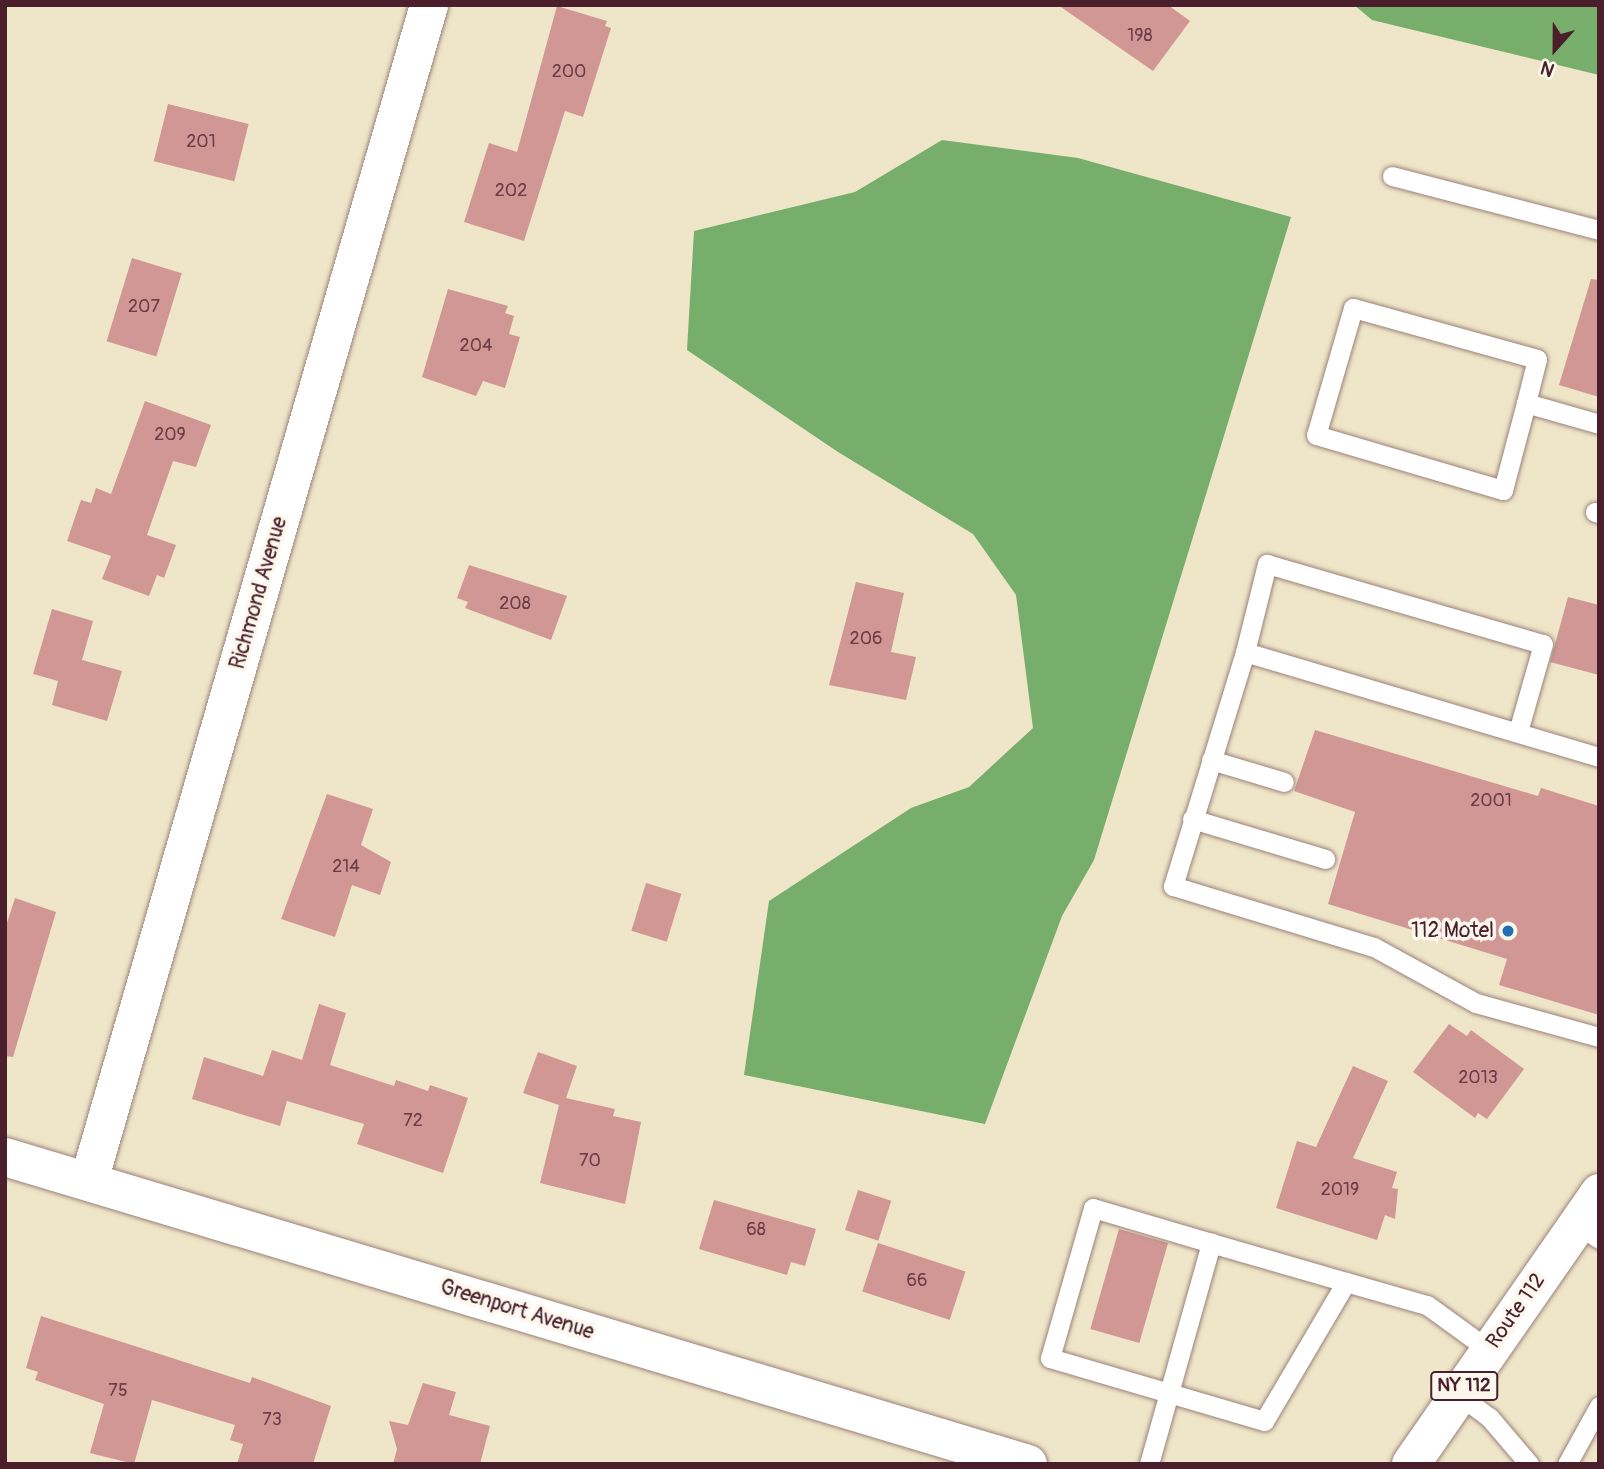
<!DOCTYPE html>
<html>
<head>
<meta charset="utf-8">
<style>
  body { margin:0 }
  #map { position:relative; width:1604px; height:1469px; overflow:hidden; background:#efe6c9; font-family:Pangolin,sans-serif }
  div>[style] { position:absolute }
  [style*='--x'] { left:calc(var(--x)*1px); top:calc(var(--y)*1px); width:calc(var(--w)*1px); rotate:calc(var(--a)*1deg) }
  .forest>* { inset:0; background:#78ae6b }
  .building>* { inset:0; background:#d09795; transform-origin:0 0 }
  .roads { filter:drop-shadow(0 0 2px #9c827a) drop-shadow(0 0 2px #9c827a) }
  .service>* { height:19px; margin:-9.5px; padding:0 9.5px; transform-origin:9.5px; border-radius:9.5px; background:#fff }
  .minor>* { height:38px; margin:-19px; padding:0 19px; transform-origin:19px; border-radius:19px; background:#fff }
  .primary>* { height:38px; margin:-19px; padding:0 19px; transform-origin:19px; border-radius:19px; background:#fff }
  .dots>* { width:19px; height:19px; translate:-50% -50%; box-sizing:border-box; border:4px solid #fbf7ec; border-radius:50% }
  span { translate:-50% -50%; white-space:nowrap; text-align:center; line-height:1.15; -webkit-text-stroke:7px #fbf7ec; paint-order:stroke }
  .number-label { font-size:18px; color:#6c3d46 }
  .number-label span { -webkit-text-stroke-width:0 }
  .shield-label span { padding:2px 5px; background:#fbf7ec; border:2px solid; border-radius:5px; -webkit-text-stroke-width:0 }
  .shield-label { font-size:19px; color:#4a1f2b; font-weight:700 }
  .street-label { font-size:21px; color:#4a1f2b }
  .poi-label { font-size:21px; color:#4a1f2b }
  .right { translate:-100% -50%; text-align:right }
  .frame { position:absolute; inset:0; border:7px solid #4a1f2b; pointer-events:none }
  .north { position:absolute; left:1520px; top:14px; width:70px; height:70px; -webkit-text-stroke:5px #fbf7ec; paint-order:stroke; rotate:201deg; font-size:19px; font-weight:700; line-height:28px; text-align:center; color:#4a1f2b }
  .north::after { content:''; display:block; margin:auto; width:24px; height:32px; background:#4a1f2b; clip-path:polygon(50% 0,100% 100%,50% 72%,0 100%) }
</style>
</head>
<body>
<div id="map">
  <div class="forest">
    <div style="clip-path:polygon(1354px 5px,1599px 5px,1599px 75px,1372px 20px)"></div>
    <div style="clip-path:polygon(942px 140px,1078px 158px,1291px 217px,1094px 860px,1062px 916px,985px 1124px,744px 1075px,769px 901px,911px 808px,969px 787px,1033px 728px,1016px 595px,973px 534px,838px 452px,687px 350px,694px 231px,855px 192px)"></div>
  </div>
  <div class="building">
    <div style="clip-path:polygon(1058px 5px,1168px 5px,1190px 21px,1153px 71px)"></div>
    <div style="clip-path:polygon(557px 6px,607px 21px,605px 26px,611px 28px,583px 117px,565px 111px,524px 241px,464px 222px,489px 143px,517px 152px)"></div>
    <div style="left:168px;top:104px;width:83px;height:59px;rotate:14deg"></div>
    <div style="left:132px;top:258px;width:52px;height:87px;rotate:17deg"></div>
    <div style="clip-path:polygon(1591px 279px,1599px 280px,1599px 397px,1559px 385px)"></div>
    <div style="clip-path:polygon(448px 289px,508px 306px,505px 313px,514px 316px,509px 334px,520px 337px,505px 388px,483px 381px,476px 396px,422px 377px)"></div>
    <div style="clip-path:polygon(145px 401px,211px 425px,196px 467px,173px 461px,147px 535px,176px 545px,164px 578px,157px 575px,149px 596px,102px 579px,111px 556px,67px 541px,81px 500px,91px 503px,96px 488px,111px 494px)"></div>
    <div style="clip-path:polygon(469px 565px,567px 596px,551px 640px,465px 608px,468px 602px,457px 598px)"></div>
    <div style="clip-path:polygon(856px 582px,904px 593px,891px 652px,916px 657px,906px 700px,829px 685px)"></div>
    <div style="clip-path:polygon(1568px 597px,1599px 605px,1599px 675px,1550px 662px)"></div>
    <div style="clip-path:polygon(52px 609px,93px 621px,82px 660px,122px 671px,107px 721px,52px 705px,58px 681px,33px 674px)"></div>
    <div style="clip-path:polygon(1315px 730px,1538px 796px,1541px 788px,1599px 806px,1599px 1015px,1499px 985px,1507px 959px,1328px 904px,1355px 812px,1294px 791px)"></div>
    <div style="clip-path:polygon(327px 794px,373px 809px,361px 845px,391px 862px,380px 895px,352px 885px,335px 937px,281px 919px)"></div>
    <div style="left:646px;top:883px;width:37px;height:50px;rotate:17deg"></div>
    <div style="clip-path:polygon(15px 898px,56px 912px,13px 1057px,5px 1056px,5px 929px)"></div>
    <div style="clip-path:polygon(319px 1004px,346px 1013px,330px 1065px,394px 1086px,396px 1080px,428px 1091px,430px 1085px,468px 1098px,443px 1173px,357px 1144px,364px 1124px,287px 1101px,280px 1126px,192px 1099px,204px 1057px,263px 1076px,272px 1050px,302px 1060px)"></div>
    <div style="clip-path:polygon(1449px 1024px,1467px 1036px,1471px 1030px,1524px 1069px,1487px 1119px,1478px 1113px,1475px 1118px,1413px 1072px)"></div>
    <div style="clip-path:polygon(538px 1052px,577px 1066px,566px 1098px,615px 1109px,613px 1116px,641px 1122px,625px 1204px,540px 1183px,559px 1105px,523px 1093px)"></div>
    <div style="clip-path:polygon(1353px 1066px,1388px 1081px,1353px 1158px,1397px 1172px,1392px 1188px,1398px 1189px,1395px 1219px,1385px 1215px,1377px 1240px,1276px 1208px,1297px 1141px,1316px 1147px)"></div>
    <div style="left:858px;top:1190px;width:35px;height:42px;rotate:18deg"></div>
    <div style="clip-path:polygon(714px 1200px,816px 1229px,805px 1266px,791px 1262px,787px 1275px,699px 1249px)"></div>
    <div style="left:1119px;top:1229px;width:51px;height:104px;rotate:16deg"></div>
    <div style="left:878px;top:1243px;width:92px;height:51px;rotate:18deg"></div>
    <div style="clip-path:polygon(41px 1316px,250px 1383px,252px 1377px,331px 1406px,313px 1464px,237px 1464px,243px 1444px,230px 1440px,235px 1425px,152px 1400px,134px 1464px,90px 1453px,104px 1404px,35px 1380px,38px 1372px,26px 1368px)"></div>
    <div style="clip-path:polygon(423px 1383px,456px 1392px,449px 1415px,490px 1426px,480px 1464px,393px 1464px,397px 1449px,389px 1421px,408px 1425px)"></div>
  </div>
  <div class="roads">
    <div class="service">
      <div style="--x:1392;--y:176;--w:214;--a:14.6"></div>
      <div style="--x:1526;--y:403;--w:45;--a:-76"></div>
      <div style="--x:1537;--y:359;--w:191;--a:-164.5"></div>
      <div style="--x:1353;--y:308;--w:132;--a:106.2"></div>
      <div style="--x:1316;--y:435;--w:195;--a:16.4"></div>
      <div style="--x:1503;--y:490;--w:90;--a:-75.2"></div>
      <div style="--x:1526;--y:403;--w:76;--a:16"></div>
      <div style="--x:1595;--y:512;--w:4;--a:14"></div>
      <div style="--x:1245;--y:652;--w:91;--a:-76"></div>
      <div style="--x:1267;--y:564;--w:287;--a:16.2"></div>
      <div style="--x:1543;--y:644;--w:91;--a:105.9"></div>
      <div style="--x:1599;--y:757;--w:369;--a:-163.5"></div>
      <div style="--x:1245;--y:652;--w:245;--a:107.1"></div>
      <div style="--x:1173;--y:886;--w:210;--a:16.9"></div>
      <div style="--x:1374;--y:947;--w:116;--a:28.8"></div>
      <div style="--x:1476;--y:1003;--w:128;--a:15.5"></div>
      <div style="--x:1211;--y:760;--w:76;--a:16.8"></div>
      <div style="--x:1192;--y:819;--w:139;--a:16.7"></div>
      <div style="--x:1577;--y:1224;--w:27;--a:34"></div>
      <div style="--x:1346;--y:1282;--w:161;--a:120.5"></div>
      <div style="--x:1264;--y:1421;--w:223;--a:-163.6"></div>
      <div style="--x:1050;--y:1358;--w:156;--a:-74"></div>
      <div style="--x:1093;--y:1208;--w:123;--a:16.5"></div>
      <div style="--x:1211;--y:1243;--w:141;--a:16.1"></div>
      <div style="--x:1346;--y:1282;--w:84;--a:15.9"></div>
      <div style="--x:1427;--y:1305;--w:77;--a:36"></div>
      <div style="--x:1458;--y:1394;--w:39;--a:37"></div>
      <div style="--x:1489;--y:1417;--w:62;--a:49.6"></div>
      <div style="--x:1149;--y:1464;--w:230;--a:-74.3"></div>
      <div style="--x:1567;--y:1464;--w:66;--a:-61.1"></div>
    </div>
    <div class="minor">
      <div style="--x:5;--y:1157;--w:1068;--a:16.7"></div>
      <div style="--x:89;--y:1181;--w:1224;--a:-73.87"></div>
    </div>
    <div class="primary">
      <div style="--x:1411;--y:1464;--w:330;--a:-55.2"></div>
    </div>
  </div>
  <div class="dots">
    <div style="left:1508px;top:931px;background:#1f6fb2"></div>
  </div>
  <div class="number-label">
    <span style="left:1140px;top:36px">198</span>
    <span style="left:569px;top:72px">200</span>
    <span style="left:201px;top:142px">201</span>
    <span style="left:511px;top:191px">202</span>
    <span style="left:144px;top:307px">207</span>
    <span style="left:476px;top:346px">204</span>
    <span style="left:170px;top:435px">209</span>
    <span style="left:515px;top:604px">208</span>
    <span style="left:866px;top:639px">206</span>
    <span style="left:1491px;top:801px">2001</span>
    <span style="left:346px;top:867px">214</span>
    <span style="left:1478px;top:1078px">2013</span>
    <span style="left:413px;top:1121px">72</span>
    <span style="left:590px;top:1161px">70</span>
    <span style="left:1340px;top:1190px">2019</span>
    <span style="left:756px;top:1230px">68</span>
    <span style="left:917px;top:1281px">66</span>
    <span style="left:118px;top:1391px">75</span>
    <span style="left:272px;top:1420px">73</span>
  </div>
  <div class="shield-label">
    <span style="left:1464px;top:1386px">NY 112</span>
  </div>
  <div class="street-label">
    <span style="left:259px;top:593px;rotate:-74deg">Richmond Avenue</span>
    <span style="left:517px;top:1310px;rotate:17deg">Greenport Avenue</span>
    <span style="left:1516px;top:1311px;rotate:-55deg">Route 112</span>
  </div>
  <div class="poi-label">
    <span class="right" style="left:1494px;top:931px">112 Motel</span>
  </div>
  <div class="frame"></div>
  <div class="north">N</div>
</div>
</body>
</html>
